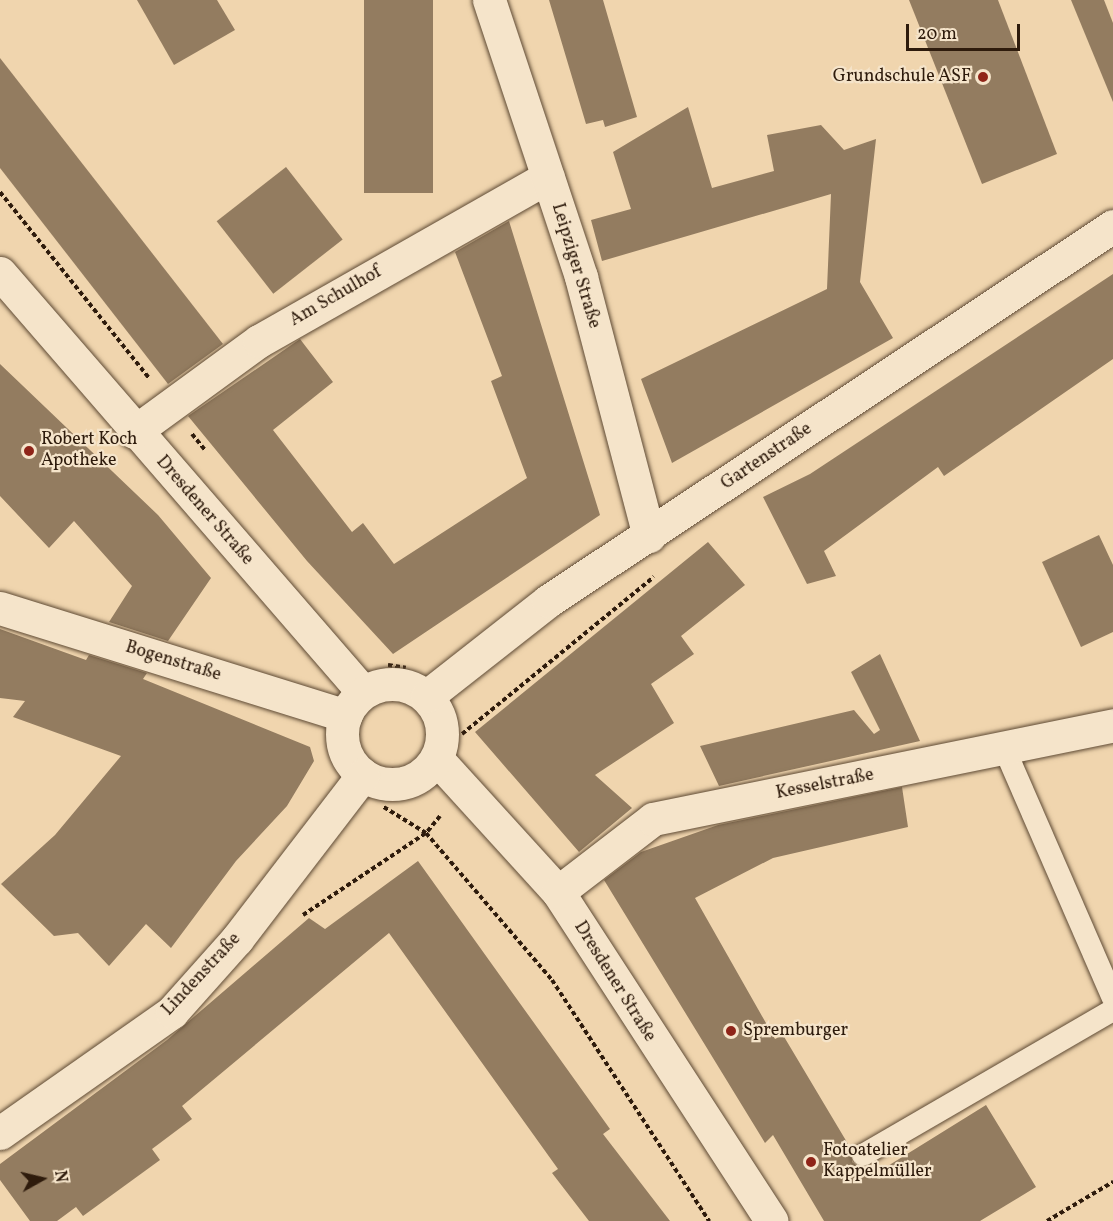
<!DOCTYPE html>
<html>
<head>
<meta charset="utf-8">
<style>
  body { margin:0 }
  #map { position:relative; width:1113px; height:1221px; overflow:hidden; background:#f0d5ae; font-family:Vollkorn,serif }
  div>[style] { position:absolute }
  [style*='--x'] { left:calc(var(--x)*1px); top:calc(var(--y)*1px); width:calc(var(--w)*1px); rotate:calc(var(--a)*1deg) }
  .building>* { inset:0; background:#937c60; transform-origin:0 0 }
  .path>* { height:4px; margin-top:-2px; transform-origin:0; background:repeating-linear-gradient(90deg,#2e1b0c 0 4.5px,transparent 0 7.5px) }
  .roads { filter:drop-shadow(0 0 2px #5e4a34) drop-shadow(0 0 2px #5e4a34) }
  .lane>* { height:22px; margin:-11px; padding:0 11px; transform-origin:11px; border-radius:11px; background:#f5e4ca }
  .street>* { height:33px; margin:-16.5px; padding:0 16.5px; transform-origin:16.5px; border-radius:16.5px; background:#f5e4ca }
  .secondary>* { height:33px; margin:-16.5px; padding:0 16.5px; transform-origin:16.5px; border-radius:16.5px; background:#f5e4ca }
  .secondary>.ring { margin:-16.5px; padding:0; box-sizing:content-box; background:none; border:33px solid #f5e4ca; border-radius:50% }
  .dots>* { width:16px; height:16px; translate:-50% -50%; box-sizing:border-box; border:3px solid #f5e4ca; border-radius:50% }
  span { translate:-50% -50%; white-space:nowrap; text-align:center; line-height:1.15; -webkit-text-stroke:4.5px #f5e4ca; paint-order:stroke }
  .poi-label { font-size:18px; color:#2e1b0c }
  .right { translate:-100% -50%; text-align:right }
  .left { translate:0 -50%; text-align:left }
  .street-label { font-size:18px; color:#2e1b0c }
  .north { position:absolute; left:12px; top:1149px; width:60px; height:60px; -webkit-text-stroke:4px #f5e4ca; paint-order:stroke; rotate:82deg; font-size:16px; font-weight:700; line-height:24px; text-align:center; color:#2e1b0c }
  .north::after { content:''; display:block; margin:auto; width:21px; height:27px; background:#2e1b0c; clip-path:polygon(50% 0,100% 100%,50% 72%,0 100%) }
  .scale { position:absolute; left:906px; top:24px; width:114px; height:27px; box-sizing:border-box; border:3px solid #2e1b0c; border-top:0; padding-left:8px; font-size:18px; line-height:21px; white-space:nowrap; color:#2e1b0c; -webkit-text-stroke:4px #f5e4ca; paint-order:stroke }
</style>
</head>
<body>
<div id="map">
  <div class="building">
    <div style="clip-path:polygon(137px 0,217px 0,235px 30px,174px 65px)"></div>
    <div style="left:364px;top:0;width:69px;height:193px"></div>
    <div style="clip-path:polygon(549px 0,603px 0,637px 117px,605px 127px,603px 120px,586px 124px)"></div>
    <div style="clip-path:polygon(909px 0,998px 0,1057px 154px,982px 184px)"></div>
    <div style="clip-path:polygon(1071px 0,1104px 0,1113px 23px,1113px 102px)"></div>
    <div style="clip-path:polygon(0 58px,223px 344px,168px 384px,0 168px)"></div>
    <div style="clip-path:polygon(688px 107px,712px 188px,774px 171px,767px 135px,821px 125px,844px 150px,876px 139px,860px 282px,893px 338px,672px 463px,641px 379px,827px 289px,831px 194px,602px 261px,591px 220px,631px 209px,613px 152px)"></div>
    <div style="left:286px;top:167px;width:92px;height:88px;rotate:52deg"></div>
    <div style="clip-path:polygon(509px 221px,600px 515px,393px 654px,307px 561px,188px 416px,300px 339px,333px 382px,273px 430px,352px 532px,363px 523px,394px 564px,527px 478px,491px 381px,502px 376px,455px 252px)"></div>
    <div style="clip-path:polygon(1113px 274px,1113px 359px,944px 476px,938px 467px,824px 551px,836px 576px,807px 584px,763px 497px,810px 474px)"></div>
    <div style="clip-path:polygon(0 364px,158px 515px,211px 578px,168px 641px,109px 622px,132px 586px,74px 521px,49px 548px,0 496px)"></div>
    <div style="clip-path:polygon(1099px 535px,1113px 565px,1113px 632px,1081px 647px,1042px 562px)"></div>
    <div style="clip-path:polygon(708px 542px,745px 585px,681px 636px,694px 654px,651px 684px,674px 723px,595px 775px,632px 808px,579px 852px,475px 732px)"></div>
    <div style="clip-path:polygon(0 629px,86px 660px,89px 655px,147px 673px,143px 679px,310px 747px,314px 761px,287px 806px,236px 861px,171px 948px,146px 924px,109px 966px,78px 933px,54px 936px,1px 884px,55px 835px,121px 756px,13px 717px,25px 701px,0 698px)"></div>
    <div style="clip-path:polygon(880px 654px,920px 741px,719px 786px,700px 746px,854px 710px,874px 734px,880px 730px,851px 672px)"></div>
    <div style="clip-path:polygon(902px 787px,908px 827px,773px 858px,695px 898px,775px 1039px,783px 1035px,851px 1149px,852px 1162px,870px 1177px,986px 1105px,1036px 1187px,980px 1221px,824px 1221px,773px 1135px,765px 1143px,604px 880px,641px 852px,718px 825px)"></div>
    <div style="clip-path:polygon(418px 861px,610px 1129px,603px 1134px,670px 1221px,589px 1221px,552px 1173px,558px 1169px,389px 933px,182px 1106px,192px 1119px,152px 1149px,160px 1160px,83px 1216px,76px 1207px,57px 1221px,30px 1221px,0 1180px,0 1164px,167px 1040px,309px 918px,325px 929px)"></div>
  </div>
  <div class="path">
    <div style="--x:0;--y:192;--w:238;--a:51.3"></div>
    <div style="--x:192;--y:434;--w:22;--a:51"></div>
    <div style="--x:388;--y:665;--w:18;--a:9"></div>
    <div style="--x:462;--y:734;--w:248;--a:-39.3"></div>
    <div style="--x:440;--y:816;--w:22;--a:129"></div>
    <div style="--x:426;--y:833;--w:194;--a:49.4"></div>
    <div style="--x:552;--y:980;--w:288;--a:56.9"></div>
    <div style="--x:303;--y:915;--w:148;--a:-33.7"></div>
    <div style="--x:426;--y:833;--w:52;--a:-148.5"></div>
    <div style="--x:1047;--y:1221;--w:77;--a:-30.6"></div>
  </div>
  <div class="roads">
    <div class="lane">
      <div style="--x:1005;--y:750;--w:270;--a:66.5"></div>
      <div style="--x:863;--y:1155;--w:289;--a:-30.1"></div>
    </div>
    <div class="street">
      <div style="--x:0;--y:273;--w:554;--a:49.1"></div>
      <div style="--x:134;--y:432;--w:155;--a:-36.1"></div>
      <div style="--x:259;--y:341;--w:332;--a:-29.6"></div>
      <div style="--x:0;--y:608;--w:362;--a:17.3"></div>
      <div style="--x:437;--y:759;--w:180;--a:47.7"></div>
      <div style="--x:558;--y:892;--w:392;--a:57"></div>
      <div style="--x:558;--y:892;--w:120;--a:-37.5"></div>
      <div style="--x:653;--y:819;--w:470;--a:-11.5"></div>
    </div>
    <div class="secondary">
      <div style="--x:489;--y:0;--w:292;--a:71.6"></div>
      <div style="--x:581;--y:277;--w:268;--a:75.3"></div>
      <div class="ring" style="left:342px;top:684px;width:67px;height:67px"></div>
      <div style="--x:427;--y:696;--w:154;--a:-38.1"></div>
      <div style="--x:548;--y:601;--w:678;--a:-33.57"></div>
      <div style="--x:0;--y:1133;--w:210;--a:-35.1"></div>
      <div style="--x:172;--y:1012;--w:98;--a:-48.3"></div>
      <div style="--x:237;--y:939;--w:207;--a:-52.5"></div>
    </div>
  </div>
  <div class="dots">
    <div style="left:983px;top:77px;background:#8f2418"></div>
    <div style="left:29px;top:451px;background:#8f2418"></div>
    <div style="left:731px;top:1031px;background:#8f2418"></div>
    <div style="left:811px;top:1162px;background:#8f2418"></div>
  </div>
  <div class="poi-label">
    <span class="right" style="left:971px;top:77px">Grundschule ASF</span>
    <span class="left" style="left:41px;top:451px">Robert Koch<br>Apotheke</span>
    <span class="left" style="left:743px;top:1031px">Spremburger</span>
    <span class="left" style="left:823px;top:1162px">Fotoatelier<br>Kappelmüller</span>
  </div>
  <div class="street-label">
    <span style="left:575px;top:266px;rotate:73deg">Leipziger Straße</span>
    <span style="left:336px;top:297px;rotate:-30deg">Am Schulhof</span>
    <span style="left:767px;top:457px;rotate:-34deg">Gartenstraße</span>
    <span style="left:204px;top:511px;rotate:49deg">Dresdener Straße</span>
    <span style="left:173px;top:662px;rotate:17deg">Bogenstraße</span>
    <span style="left:825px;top:785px;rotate:-11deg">Kesselstraße</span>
    <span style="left:202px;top:975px;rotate:-47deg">Lindenstraße</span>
    <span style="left:614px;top:982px;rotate:58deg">Dresdener Straße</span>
  </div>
  <div class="north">N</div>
  <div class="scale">20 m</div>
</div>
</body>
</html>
